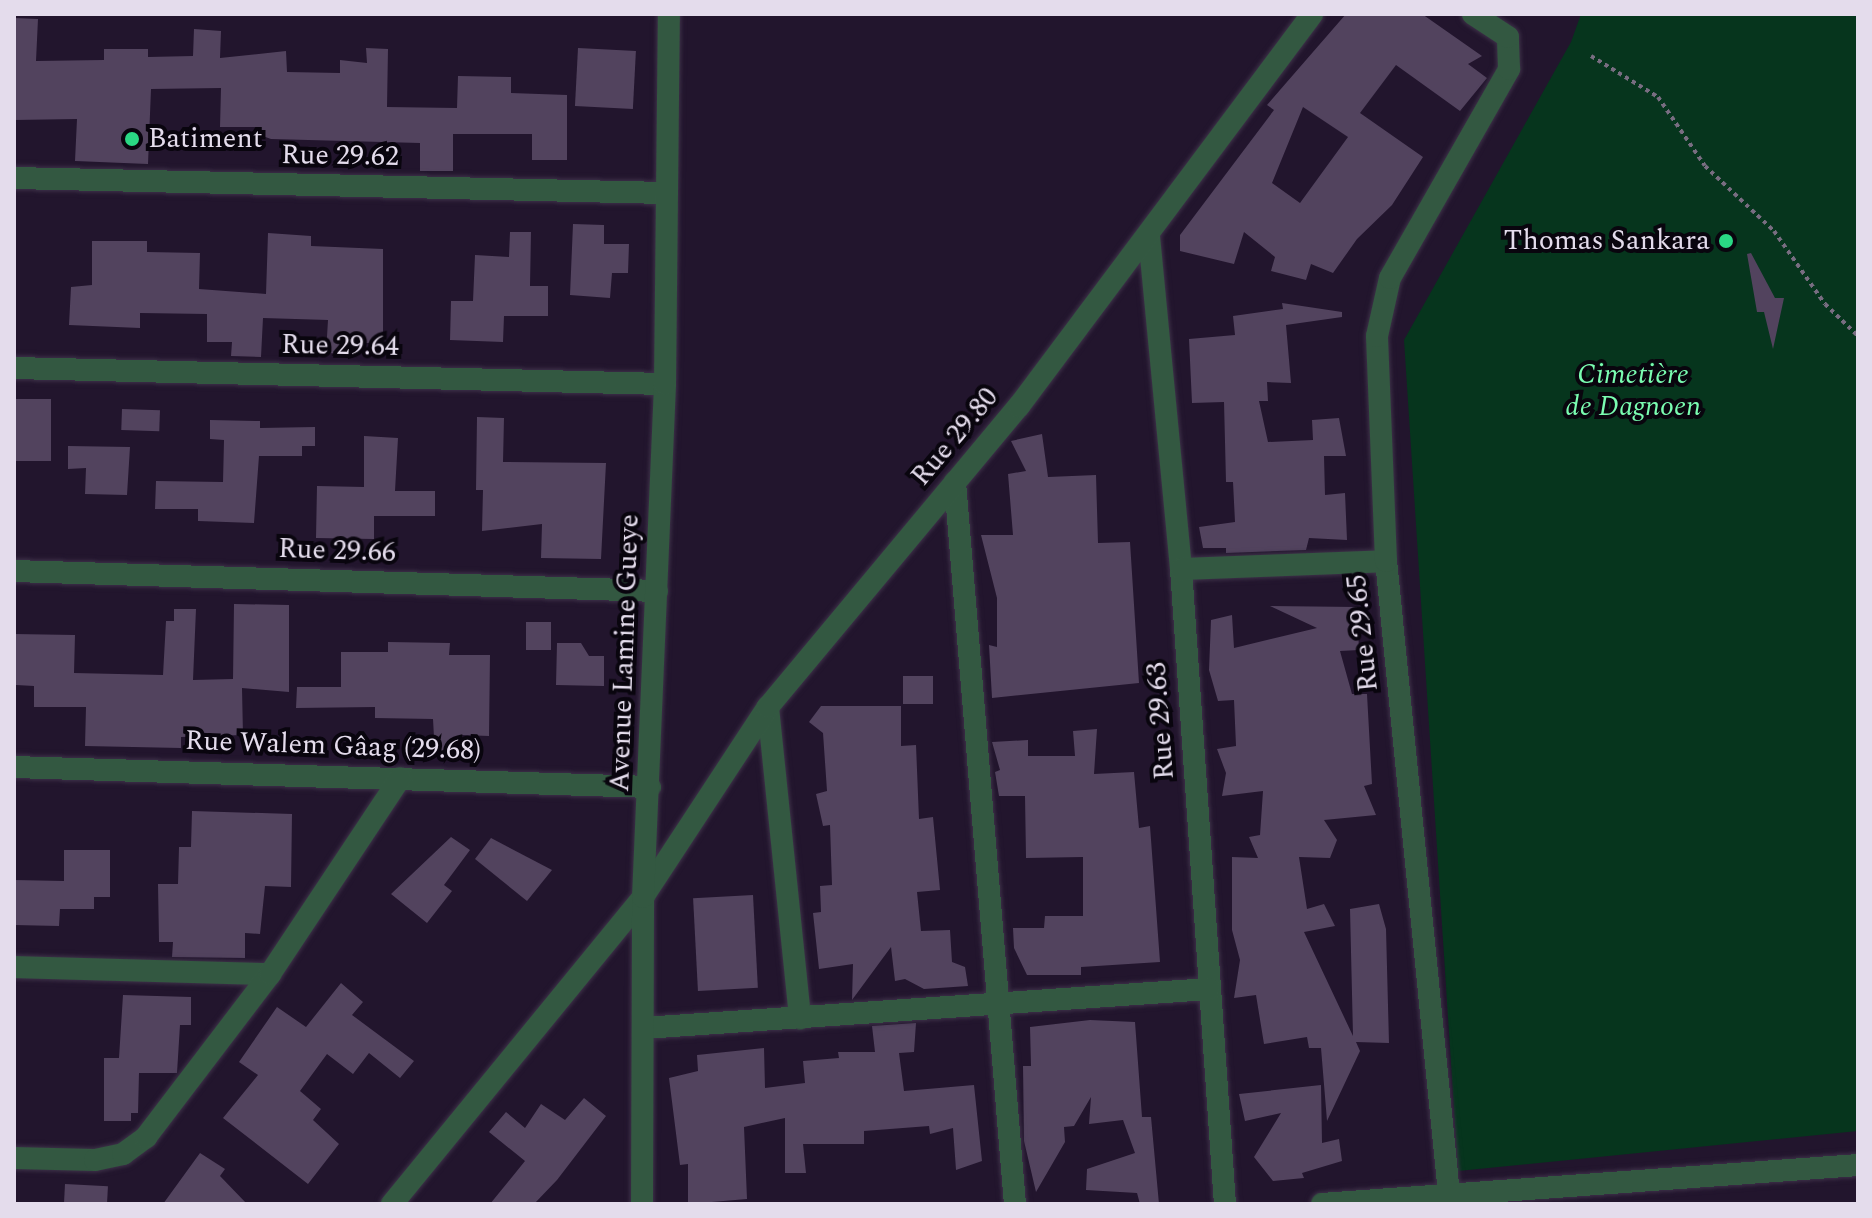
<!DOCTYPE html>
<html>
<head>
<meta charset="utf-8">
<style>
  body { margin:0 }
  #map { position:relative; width:1872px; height:1218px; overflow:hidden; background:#22152d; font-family:Spectral,serif }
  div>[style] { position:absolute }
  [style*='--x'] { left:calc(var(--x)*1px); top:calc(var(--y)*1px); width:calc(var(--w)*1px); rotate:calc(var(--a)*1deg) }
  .green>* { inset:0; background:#06351d }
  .building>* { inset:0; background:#52435e; transform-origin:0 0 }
  .path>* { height:4px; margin-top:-2px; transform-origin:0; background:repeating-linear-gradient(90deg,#786d81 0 4px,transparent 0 8px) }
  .roads { filter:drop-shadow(0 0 2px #3d3148) drop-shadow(0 0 2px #3d3148) }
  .street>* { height:22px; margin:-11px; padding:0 11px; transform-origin:11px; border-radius:11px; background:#335841 }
  .dots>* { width:22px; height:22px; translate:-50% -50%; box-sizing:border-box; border:4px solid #09050e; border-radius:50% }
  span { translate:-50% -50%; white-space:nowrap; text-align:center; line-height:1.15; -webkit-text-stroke:8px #09050e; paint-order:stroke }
  .poi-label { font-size:28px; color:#e4dcec }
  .left { translate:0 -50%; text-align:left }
  .right { translate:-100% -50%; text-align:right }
  .street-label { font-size:28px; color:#e4dcec }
  .park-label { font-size:28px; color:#7afdb1; font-style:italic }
  .frame { position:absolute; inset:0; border:16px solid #e4dcec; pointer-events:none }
</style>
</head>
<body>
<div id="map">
  <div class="green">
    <div style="clip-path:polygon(1581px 14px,1858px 14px,1858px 1131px,1458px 1171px,1404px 340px,1571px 42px)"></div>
  </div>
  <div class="building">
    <div style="clip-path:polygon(evenodd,1346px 14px,1422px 14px,1482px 56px,1468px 64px,1487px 78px,1460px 111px,1396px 65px,1360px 113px,1423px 157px,1392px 205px,1357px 239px,1333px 273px,1311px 264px,1306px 280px,1271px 271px,1275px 257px,1244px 232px,1234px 264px,1180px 251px,1180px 235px,1274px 110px,1267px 105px,1346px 14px,1303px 107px,1348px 137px,1300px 203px,1272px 183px,1303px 107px)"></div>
    <div style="clip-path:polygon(14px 18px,38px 19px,36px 61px,104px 60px,104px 49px,148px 49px,148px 57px,193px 56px,194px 29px,221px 31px,220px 58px,286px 51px,287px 72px,340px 73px,340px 60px,367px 63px,366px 48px,388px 49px,387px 107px,457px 108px,458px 76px,511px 77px,511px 93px,567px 95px,567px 160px,532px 160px,532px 134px,453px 134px,453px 171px,420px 171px,420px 143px,271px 139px,257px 134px,257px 127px,220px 127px,221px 88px,151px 89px,148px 164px,75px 161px,77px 119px,14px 120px)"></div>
    <div style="left:578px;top:48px;width:58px;height:58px;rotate:3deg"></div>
    <div style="clip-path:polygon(573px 224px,604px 225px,604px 244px,629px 244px,628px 273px,612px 273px,610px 298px,570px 295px)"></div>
    <div style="clip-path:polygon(510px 232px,531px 232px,530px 286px,548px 286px,548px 316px,504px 316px,503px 342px,450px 340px,451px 301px,473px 301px,475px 255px,509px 257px)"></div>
    <div style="clip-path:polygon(268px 233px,311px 236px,311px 246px,383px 249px,383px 343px,353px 343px,353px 354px,326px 353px,328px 320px,263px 318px,261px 357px,231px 356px,232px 342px,207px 342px,207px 314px,140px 313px,140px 328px,69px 325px,71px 287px,92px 285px,92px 241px,147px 241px,147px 252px,200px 253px,199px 289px,266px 294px)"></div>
    <div style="clip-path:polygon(1751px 253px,1775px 298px,1784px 298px,1773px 349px,1764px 312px,1757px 312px,1747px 254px)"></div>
    <div style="clip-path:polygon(1282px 303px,1342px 312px,1342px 317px,1286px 325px,1291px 383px,1267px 382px,1268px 401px,1259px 401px,1268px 442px,1313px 440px,1312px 420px,1339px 418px,1346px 456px,1324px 456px,1325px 495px,1345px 493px,1347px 540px,1309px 538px,1306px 550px,1226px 553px,1226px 548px,1203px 548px,1199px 527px,1235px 522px,1233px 482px,1226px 482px,1224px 402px,1192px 403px,1189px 339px,1235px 335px,1233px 316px,1283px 309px)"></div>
    <div style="left:51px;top:399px;width:62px;height:37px;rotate:90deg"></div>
    <div style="left:122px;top:409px;width:38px;height:21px;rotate:2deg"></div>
    <div style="clip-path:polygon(477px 417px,504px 418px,503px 462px,606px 463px,601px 559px,541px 558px,542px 524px,482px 531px,483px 490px,476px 490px)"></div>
    <div style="clip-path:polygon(210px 420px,260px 421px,260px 428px,315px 427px,315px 446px,302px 446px,302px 456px,259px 456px,254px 523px,198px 521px,198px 509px,155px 509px,156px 481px,223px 482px,224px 440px,210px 439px)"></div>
    <div style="clip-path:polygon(1042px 434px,1048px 477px,1096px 475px,1098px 543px,1130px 542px,1139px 683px,992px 698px,989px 645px,997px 647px,997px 598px,981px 535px,1013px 535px,1008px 474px,1026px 471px,1011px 441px)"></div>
    <div style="clip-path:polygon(364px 436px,398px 438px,395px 491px,435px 491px,435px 516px,374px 516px,374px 539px,316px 538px,317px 486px,364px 487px)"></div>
    <div style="clip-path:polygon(68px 446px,130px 447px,127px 495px,85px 494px,86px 468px,68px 469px)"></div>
    <div style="clip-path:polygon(234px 604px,289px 605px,289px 692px,242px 688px,243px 735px,181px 737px,181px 748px,85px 746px,86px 707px,34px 707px,34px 686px,16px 685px,14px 634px,75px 635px,74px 673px,163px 675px,166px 621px,174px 621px,174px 609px,196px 609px,193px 680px,233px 679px)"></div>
    <div style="clip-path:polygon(1270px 606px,1357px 607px,1359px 650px,1340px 651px,1352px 694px,1367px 694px,1372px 784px,1364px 786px,1376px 815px,1324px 820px,1337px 840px,1330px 858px,1299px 857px,1307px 909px,1324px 904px,1335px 926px,1304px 932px,1353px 1036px,1350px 909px,1379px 904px,1386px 929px,1389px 1043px,1356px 1042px,1360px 1051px,1327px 1121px,1321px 1048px,1309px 1048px,1307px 1037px,1264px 1044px,1256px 995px,1234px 998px,1240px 960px,1232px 930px,1232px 857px,1258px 858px,1249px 837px,1260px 835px,1263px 791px,1222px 796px,1226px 773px,1217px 749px,1236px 746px,1234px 700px,1218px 701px,1209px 670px,1211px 620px,1232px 615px,1234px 648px,1317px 628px)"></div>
    <div style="left:526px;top:622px;width:25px;height:28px"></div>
    <div style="clip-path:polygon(388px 642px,450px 643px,449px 655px,490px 655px,489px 736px,462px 735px,463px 756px,435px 756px,433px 719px,375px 718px,375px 707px,296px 708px,297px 687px,341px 687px,341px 652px,388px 652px)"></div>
    <div style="clip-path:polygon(557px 643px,581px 643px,589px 656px,604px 656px,604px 686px,556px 685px)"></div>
    <div style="left:903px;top:676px;width:30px;height:28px"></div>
    <div style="clip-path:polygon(821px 706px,901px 706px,901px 746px,916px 745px,919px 819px,933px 817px,940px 890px,917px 892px,921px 931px,950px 930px,952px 962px,965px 967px,968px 986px,924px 989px,905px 979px,895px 981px,891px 947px,852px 1000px,853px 964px,819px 969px,813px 913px,821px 912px,820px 886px,832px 885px,830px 825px,823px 826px,816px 794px,827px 791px,823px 733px,809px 722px)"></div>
    <div style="clip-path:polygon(1097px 729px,1094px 774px,1134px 772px,1139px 828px,1150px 826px,1160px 962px,1081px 967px,1081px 975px,1027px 975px,1014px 948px,1013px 928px,1044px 928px,1045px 916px,1083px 916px,1083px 857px,1026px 858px,1025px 796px,999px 796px,995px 772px,1000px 770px,992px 742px,1028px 740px,1028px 756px,1075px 756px,1073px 731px)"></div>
    <div style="clip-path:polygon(192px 811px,292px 814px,291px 887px,265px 886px,260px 934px,245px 933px,245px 958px,172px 957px,173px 942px,159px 942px,158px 884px,178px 884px,179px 847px,191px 847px)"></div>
    <div style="clip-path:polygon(451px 837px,470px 850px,444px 885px,452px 891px,427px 923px,391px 894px)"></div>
    <div style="clip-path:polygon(491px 838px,552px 870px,527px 901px,475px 859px)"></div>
    <div style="clip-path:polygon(64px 850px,110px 850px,110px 897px,94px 897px,94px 909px,60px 909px,59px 926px,14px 925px,14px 880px,64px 881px)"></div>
    <div style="left:753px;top:895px;width:93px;height:60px;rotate:87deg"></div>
    <div style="clip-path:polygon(341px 983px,363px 1002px,352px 1015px,414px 1061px,400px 1078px,369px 1053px,353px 1074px,327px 1054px,300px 1091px,321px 1109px,313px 1120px,339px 1144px,308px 1184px,223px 1118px,258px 1075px,239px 1062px,277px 1007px,306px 1027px)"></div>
    <div style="clip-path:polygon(123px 995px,191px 997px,191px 1025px,180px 1025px,177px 1073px,139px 1073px,138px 1113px,131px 1113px,131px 1121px,104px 1121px,104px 1058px,119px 1058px)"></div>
    <div style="clip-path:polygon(1090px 1020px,1135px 1022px,1142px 1117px,1151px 1117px,1159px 1204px,1140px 1204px,1137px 1193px,1086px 1190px,1087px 1169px,1135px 1153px,1123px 1120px,1089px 1124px,1091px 1097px,1074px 1126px,1064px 1127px,1065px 1142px,1036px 1192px,1024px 1141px,1023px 1066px,1031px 1066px,1030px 1027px)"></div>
    <div style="clip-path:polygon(916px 1023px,914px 1052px,899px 1053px,904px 1091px,974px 1085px,982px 1161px,956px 1170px,953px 1128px,930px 1134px,929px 1126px,864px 1131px,864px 1144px,803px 1144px,806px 1173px,785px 1173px,785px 1118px,744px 1127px,747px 1199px,688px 1204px,688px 1164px,680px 1165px,669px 1078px,698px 1071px,697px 1055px,764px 1048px,765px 1088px,805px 1083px,803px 1061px,839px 1058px,838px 1052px,875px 1052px,872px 1026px)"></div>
    <div style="clip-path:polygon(1321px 1085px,1322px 1143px,1339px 1139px,1342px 1161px,1302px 1173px,1304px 1178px,1273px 1181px,1254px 1157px,1281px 1113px,1245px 1121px,1239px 1094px)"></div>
    <div style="clip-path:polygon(584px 1098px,606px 1116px,557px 1180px,534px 1204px,490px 1204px,525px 1161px,489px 1132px,506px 1112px,525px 1128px,541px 1104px,565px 1120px)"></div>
    <div style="clip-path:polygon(200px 1153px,225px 1169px,220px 1176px,247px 1204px,163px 1204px)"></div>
    <div style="left:65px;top:1184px;width:43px;height:20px;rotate:3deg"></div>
  </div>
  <div class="path">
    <div style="--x:1591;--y:56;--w:79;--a:31.5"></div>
    <div style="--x:1658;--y:97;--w:83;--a:55.7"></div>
    <div style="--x:1705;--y:166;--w:95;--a:43.3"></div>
    <div style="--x:1774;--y:231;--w:89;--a:55.1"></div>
    <div style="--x:1825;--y:304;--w:46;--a:44.1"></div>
  </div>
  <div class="roads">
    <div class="street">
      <div style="--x:14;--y:178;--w:651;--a:1.32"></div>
      <div style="--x:1149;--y:236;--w:335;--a:84.5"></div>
      <div style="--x:1181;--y:569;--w:637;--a:86.04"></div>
      <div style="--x:14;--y:368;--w:651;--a:1.41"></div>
      <div style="--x:955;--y:482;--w:724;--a:85.25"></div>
      <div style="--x:1181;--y:569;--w:205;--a:-2.2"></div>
      <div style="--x:14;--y:571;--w:643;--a:1.78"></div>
      <div style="--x:768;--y:707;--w:313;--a:84.1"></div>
      <div style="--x:14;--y:767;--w:636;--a:1.8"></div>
      <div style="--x:14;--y:967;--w:256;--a:1.6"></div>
      <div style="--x:644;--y:1028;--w:566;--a:-3.95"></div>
      <div style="--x:14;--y:1158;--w:81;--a:1.4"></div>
      <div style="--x:95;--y:1160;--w:29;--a:-12"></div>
      <div style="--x:123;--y:1154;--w:29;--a:-36"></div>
      <div style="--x:146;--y:1137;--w:205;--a:-52.7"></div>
      <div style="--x:270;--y:974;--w:235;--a:-56.4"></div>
      <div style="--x:392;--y:1204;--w:397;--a:-50.7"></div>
      <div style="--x:643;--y:897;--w:227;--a:-56.7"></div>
      <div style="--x:768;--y:707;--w:392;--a:-50.2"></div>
      <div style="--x:1019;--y:406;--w:489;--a:-53.2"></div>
      <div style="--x:642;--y:1204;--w:307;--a:-89.8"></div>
      <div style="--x:643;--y:897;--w:513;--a:-87.54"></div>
      <div style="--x:665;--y:384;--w:370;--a:-89.4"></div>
      <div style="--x:1322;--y:1204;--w:537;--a:-4.16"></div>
      <div style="--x:1450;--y:1204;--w:646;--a:-95.68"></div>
      <div style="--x:1386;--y:561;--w:225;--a:-92.3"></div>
      <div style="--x:1377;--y:336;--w:59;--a:-77.4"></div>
      <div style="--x:1390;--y:278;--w:241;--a:-60.3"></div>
      <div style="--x:1509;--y:69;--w:32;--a:-92"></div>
      <div style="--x:1508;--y:37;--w:42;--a:-146.7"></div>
    </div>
  </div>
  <div class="dots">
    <div style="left:132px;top:139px;background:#2ad884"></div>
    <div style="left:1726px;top:241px;background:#2ad884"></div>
  </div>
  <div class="poi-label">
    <span class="left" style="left:148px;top:139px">Batiment</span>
    <span class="right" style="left:1710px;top:241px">Thomas Sankara</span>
  </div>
  <div class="street-label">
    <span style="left:340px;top:156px;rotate:1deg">Rue 29.62</span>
    <span style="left:340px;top:346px;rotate:1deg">Rue 29.64</span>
    <span style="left:955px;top:437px;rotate:-50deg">Rue 29.80</span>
    <span style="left:337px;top:551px;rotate:2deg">Rue 29.66</span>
    <span style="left:1363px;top:633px;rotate:-96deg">Rue 29.65</span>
    <span style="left:625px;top:653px;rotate:-88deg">Avenue Lamine Gueye</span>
    <span style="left:1161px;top:721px;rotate:-94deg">Rue 29.63</span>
    <span style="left:333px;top:746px;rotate:2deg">Rue Walem Gâag (29.68)</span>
  </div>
  <div class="park-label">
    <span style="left:1633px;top:391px">Cimetière<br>de Dagnoen</span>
  </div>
  <div class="frame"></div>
</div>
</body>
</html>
